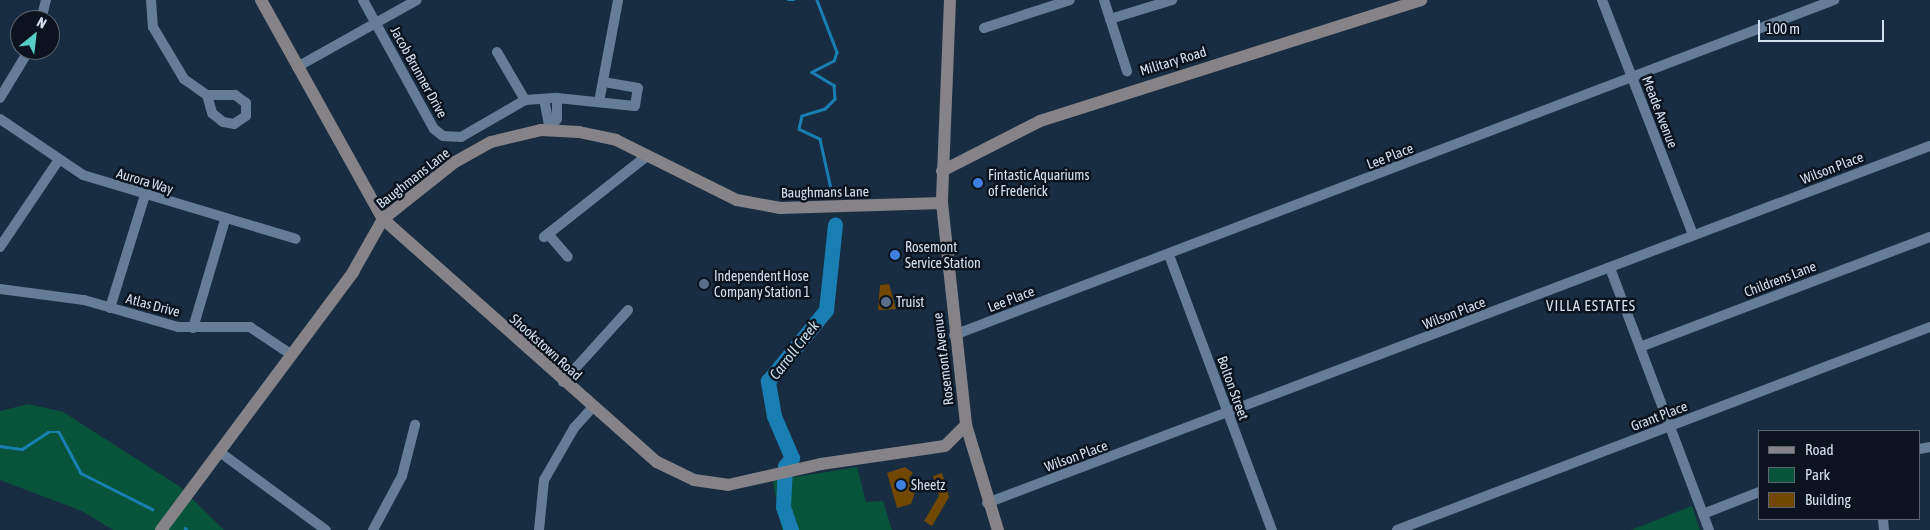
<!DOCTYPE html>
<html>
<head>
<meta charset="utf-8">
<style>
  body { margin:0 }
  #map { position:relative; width:1930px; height:530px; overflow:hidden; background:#182d41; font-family:"Asap Condensed",sans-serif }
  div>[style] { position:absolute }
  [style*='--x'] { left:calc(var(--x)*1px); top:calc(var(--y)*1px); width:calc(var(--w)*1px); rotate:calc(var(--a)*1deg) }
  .green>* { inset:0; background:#08543a }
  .stream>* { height:2.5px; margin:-1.25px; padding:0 1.25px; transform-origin:1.25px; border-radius:1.25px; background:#197fb3 }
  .river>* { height:15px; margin:-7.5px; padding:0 7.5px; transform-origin:7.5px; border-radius:7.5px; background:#197fb3 }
  .building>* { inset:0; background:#724801 }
  .street>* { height:10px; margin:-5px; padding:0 5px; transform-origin:5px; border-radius:5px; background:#657d96 }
  .secondary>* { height:12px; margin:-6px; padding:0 6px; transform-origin:6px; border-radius:6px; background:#868388 }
  .dots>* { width:14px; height:14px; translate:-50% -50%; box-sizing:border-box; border:2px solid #0b141e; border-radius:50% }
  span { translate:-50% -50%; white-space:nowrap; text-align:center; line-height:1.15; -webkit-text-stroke:5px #0b141e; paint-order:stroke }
  .street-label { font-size:14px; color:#d3e0ee }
  .poi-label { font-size:14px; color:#d3e0ee }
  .left { translate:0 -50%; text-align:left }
  .neighbourhood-label { font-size:15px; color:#d3e0ee; letter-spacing:1px }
  .water-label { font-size:15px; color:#cbe0ee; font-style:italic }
  .legend { position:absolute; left:1758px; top:430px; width:162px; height:90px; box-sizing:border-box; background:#0b141e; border:1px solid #5b6671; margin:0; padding:6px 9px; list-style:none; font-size:15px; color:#d3e0ee }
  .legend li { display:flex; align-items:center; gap:10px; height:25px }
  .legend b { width:25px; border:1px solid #5b6671 }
  .north { position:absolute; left:10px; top:10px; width:50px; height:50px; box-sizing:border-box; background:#0b141e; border:1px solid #5b6671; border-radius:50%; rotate:29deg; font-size:14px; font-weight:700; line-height:20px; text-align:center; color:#d3e0ee }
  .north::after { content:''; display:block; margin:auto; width:18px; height:22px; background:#56cec3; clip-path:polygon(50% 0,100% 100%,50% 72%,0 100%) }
  .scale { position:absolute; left:1758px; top:20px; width:126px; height:22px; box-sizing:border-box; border:2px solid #d3e0ee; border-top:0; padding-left:6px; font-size:15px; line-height:18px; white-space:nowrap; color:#d3e0ee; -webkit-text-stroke:4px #0b141e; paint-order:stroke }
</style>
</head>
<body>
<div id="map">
  <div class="green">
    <div style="clip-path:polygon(29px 404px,63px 412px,179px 486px,224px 530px,113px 530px,82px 511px,0 480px,0 411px)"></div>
    <div style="clip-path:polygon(857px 467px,866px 502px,883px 501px,892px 530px,782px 530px,773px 482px,777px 474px,795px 477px)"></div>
    <div style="clip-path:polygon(1692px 506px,1700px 530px,1631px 530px)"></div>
  </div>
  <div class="stream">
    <div style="--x:788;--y:0;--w:6;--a:0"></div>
    <div style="--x:817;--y:0;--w:56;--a:69"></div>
    <div style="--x:837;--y:52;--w:9;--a:108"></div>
    <div style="--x:834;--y:61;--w:25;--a:153"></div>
    <div style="--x:812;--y:72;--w:26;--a:31"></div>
    <div style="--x:834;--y:85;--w:14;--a:86"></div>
    <div style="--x:835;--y:99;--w:14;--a:135"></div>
    <div style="--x:825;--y:109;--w:24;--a:163"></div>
    <div style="--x:802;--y:116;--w:13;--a:103"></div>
    <div style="--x:799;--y:129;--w:23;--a:25"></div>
    <div style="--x:820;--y:139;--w:55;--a:77.5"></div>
    <div style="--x:0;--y:446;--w:22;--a:8"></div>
    <div style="--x:22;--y:449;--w:31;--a:-33"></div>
    <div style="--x:48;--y:432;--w:11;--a:0"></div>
    <div style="--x:59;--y:432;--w:47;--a:61.8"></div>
    <div style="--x:81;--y:473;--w:80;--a:26.9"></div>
    <div style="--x:185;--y:528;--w:3;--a:45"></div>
  </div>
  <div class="river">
    <div style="--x:791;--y:530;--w:24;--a:-109"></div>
    <div style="--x:783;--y:507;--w:41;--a:-87.2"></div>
    <div style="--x:785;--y:466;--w:11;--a:-49"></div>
    <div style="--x:792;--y:458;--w:46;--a:-113.2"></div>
    <div style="--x:774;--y:416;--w:36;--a:-100"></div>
    <div style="--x:768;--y:381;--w:92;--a:-50.8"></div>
    <div style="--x:826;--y:310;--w:86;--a:-84"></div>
  </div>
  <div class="building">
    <div style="clip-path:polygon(889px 284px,896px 309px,878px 310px,880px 285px)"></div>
    <div style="clip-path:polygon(905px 467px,913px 473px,909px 478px,915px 492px,911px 504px,897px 508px,887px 473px)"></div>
    <div style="clip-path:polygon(942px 473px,949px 497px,932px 526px,924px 521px,939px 496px,933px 476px)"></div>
  </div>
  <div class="street">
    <div style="--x:151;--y:0;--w:27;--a:86"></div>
    <div style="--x:153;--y:27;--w:61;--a:59.2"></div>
    <div style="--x:184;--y:79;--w:28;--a:35"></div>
    <div style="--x:207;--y:95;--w:19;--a:74"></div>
    <div style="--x:212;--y:113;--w:14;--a:39"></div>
    <div style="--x:223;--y:122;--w:11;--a:10"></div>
    <div style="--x:234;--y:124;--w:14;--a:-34"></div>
    <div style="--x:246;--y:116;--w:13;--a:-90"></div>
    <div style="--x:246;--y:103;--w:14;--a:-144"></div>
    <div style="--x:235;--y:95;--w:28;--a:180"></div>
    <div style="--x:363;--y:0;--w:147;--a:61.2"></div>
    <div style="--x:434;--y:129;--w:11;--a:38"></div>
    <div style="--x:443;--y:136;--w:18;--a:3"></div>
    <div style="--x:461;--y:137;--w:74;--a:-30"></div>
    <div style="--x:525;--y:100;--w:32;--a:-4"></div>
    <div style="--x:557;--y:98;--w:78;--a:5.9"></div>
    <div style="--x:635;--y:106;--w:18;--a:-81"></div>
    <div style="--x:638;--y:88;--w:34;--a:-170"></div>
    <div style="--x:1104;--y:0;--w:75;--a:72.1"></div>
    <div style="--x:1602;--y:0;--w:252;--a:68.8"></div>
    <div style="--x:1110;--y:19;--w:65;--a:-17"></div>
    <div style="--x:41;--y:20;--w:21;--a:-76"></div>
    <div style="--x:984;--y:28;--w:90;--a:-18"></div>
    <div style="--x:497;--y:52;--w:56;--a:59.7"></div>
    <div style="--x:297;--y:67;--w:137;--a:-29.2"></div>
    <div style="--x:0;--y:98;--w:56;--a:-58.9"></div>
    <div style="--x:544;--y:99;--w:31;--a:79"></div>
    <div style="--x:599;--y:102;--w:104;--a:-79.4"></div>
    <div style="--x:0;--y:119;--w:100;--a:34"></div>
    <div style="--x:83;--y:175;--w:222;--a:16.7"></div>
    <div style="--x:550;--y:129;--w:12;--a:-55"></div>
    <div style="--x:557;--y:119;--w:21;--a:-90"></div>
    <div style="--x:548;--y:234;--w:117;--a:-38.4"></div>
    <div style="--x:640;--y:161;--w:9;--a:-36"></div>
    <div style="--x:647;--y:156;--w:126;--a:141.8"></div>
    <div style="--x:548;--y:234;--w:5;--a:143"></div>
    <div style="--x:544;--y:237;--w:5;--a:-37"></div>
    <div style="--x:548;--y:234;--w:30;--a:49"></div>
    <div style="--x:0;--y:247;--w:104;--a:-56"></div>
    <div style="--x:1169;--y:255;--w:294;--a:69.5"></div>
    <div style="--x:1610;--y:268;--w:280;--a:69.3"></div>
    <div style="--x:0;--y:289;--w:85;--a:7.5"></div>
    <div style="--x:84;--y:300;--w:98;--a:16"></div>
    <div style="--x:178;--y:327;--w:72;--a:0"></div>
    <div style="--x:250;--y:327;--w:50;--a:33.7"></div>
    <div style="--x:110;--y:308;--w:118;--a:-72.8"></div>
    <div style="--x:193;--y:328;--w:113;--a:-73.5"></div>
    <div style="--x:954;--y:335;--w:942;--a:-20.84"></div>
    <div style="--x:1640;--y:347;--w:310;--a:-20.8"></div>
    <div style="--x:563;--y:382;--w:97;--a:-47.9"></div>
    <div style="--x:1919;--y:449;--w:11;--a:-10"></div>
    <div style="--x:221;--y:453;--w:130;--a:36.3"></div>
    <div style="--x:987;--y:503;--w:1008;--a:-20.74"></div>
    <div style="--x:1703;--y:514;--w:60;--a:-21.4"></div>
    <div style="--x:1883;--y:519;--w:11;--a:85"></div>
    <div style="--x:373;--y:530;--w:61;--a:-61.8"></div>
    <div style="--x:402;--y:476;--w:53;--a:-75.7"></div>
    <div style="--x:539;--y:530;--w:50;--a:-84.3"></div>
    <div style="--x:544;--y:480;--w:60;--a:-60"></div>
    <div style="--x:574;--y:428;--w:27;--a:-48"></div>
    <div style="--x:1397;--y:530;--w:570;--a:-20.85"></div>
  </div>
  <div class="secondary">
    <div style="--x:261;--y:0;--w:251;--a:60.9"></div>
    <div style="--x:383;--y:219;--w:366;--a:41.6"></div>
    <div style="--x:657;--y:462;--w:41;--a:25.9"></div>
    <div style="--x:694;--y:480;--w:34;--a:8"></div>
    <div style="--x:728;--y:485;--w:95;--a:-12.7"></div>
    <div style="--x:821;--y:464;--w:125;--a:-8.3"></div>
    <div style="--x:945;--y:446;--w:30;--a:-45"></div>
    <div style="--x:950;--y:0;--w:203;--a:92.3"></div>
    <div style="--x:942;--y:203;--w:223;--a:83.8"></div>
    <div style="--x:966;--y:425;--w:110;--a:73.1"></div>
    <div style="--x:942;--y:171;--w:110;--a:-27"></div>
    <div style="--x:1040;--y:121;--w:400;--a:-17.6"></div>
    <div style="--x:161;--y:530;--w:322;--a:-53.3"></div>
    <div style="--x:353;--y:272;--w:61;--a:-60.5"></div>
    <div style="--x:383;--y:219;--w:92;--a:-38.4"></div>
    <div style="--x:455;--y:162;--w:41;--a:-29.1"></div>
    <div style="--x:491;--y:142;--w:51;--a:-13.5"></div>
    <div style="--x:541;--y:130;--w:38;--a:3"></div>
    <div style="--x:579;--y:132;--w:38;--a:12"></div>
    <div style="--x:616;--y:140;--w:135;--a:26.4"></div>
    <div style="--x:737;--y:200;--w:44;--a:10.5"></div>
    <div style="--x:780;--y:208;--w:162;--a:-1.8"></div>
  </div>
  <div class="dots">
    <div style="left:978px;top:183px;background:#3f7fe0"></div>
    <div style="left:895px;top:255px;background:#3f7fe0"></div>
    <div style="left:704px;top:284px;background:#5c6f8a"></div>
    <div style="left:886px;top:302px;background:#5c6f8a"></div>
    <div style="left:901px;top:485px;background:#3f7fe0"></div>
  </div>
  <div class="street-label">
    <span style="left:1173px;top:61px;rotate:-17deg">Military Road</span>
    <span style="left:419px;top:72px;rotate:61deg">Jacob Brunner Drive</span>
    <span style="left:1660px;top:112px;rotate:69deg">Meade Avenue</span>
    <span style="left:1390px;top:156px;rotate:-21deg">Lee Place</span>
    <span style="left:1832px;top:168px;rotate:-21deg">Wilson Place</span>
    <span style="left:413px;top:178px;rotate:-38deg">Baughmans Lane</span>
    <span style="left:145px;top:181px;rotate:17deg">Aurora Way</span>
    <span style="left:825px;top:192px;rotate:-1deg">Baughmans Lane</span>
    <span style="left:1780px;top:279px;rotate:-21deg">Childrens Lane</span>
    <span style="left:1011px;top:299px;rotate:-21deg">Lee Place</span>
    <span style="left:153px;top:305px;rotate:15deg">Atlas Drive</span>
    <span style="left:1454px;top:313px;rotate:-21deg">Wilson Place</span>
    <span style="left:546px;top:347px;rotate:42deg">Shookstown Road</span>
    <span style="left:943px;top:359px;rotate:-97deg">Rosemont Avenue</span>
    <span style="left:1233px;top:388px;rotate:70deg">Bolton Street</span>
    <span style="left:1659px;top:416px;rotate:-21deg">Grant Place</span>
    <span style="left:1076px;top:456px;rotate:-20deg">Wilson Place</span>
  </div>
  <div class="poi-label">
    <span class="left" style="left:988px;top:183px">Fintastic Aquariums<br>of Frederick</span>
    <span class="left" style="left:905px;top:255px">Rosemont<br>Service Station</span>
    <span class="left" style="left:714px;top:284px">Independent Hose<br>Company Station 1</span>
    <span class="left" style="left:896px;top:302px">Truist</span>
    <span class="left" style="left:911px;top:485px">Sheetz</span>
  </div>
  <div class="neighbourhood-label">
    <span style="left:1591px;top:306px">VILLA ESTATES</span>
  </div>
  <div class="water-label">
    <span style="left:794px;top:350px;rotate:-52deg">Carroll Creek</span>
  </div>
  <ul class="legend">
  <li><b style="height:6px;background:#868388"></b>Road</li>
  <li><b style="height:14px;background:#08543a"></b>Park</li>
  <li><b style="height:14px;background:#724801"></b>Building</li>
  </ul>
  <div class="north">N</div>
  <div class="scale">100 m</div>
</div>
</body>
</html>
